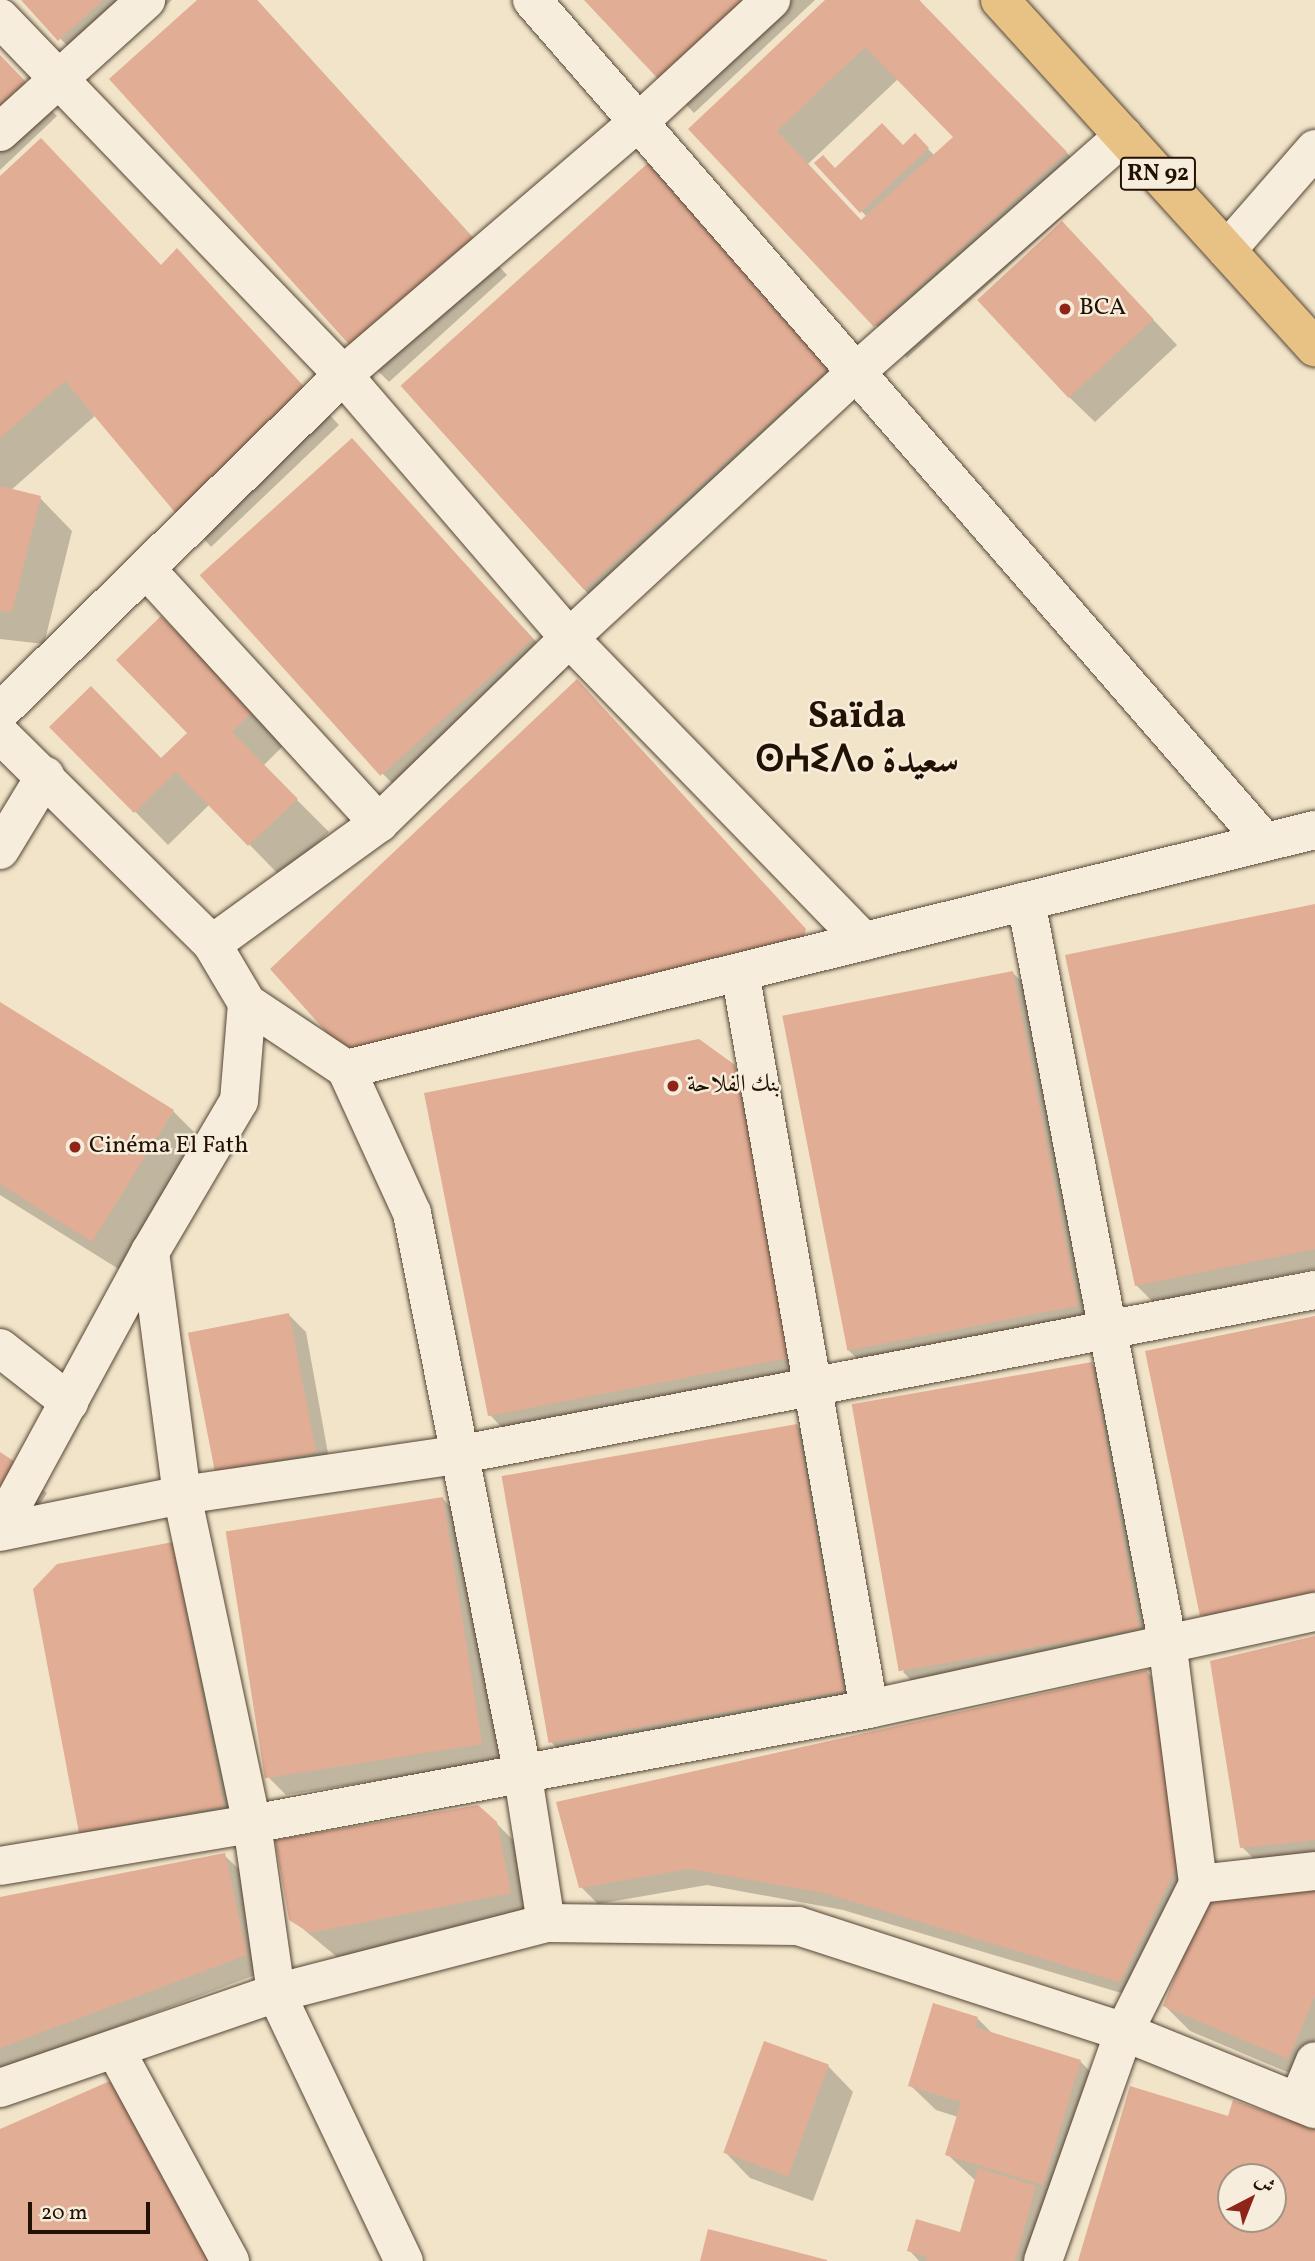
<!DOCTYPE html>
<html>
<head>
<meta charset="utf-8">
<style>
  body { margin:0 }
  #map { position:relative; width:1315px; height:2261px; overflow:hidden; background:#f1e4c9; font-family:Vollkorn,Amiri,"Noto Sans Tifinagh",serif }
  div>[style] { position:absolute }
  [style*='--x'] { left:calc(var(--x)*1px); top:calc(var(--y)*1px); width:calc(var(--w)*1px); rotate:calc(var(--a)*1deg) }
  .shadow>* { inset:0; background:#0003; transform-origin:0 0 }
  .building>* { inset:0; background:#e1ad94; transform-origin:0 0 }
  .roads { filter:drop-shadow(0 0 2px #564635) drop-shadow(0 0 2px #564635) }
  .minor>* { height:38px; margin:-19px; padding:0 19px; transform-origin:19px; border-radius:19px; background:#f6eddc }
  .tertiary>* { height:38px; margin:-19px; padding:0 19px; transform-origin:19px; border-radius:19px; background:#f6eddc }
  .primary>* { height:38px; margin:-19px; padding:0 19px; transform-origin:19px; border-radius:19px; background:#e8c284 }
  .dots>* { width:19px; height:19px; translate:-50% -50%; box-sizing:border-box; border:4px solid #f6eddc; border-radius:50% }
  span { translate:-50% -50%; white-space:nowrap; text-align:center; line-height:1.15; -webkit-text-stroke:5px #f6eddc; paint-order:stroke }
  .shield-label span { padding:2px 5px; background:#f6eddc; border:2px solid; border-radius:5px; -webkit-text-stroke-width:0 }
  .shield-label { font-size:23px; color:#231204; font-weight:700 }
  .poi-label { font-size:24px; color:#231204 }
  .left { translate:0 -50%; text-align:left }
  .town-label { font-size:38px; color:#231204; font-weight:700 }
  .north { position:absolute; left:1217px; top:2163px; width:70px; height:70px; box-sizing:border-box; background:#f6eddc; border:2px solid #a29586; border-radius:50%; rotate:42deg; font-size:19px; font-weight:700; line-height:28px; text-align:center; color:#231204 }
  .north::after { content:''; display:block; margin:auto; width:24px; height:32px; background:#8f2418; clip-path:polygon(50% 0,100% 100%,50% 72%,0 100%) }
  .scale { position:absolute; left:28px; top:2202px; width:122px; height:32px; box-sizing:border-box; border:4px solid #231204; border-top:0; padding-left:9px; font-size:21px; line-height:24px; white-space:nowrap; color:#231204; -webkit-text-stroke:5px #f6eddc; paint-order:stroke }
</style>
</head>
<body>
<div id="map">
  <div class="shadow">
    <div style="clip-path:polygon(24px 0,172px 0,92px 72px)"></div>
    <div style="clip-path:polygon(200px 0,257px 0,507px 275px,389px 382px,356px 349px)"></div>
    <div style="clip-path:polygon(586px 0,815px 0,694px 113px)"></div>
    <div style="clip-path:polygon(evenodd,827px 0,919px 0,1098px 185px,907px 358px,690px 129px,827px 0,898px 79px,955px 138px,935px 156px,915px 136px,903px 147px,835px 170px,816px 163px,867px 217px,862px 222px,808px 164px,898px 79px)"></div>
    <div style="clip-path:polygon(0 56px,57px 116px,0 170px)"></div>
    <div style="clip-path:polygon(0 178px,162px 266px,177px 250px,339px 425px,211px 547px,96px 415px,10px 491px,40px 498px,72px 531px,44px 644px,0 639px)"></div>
    <div style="left:665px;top:183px;width:273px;height:332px;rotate:48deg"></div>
    <div style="clip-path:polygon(1087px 249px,1177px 345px,1095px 422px,1069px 397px)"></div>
    <div style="clip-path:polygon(352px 441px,564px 672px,415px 806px,383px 774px)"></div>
    <div style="clip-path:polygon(161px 618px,285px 744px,263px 766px,329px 832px,282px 878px,210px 804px,168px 845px,52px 727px,161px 760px,189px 733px)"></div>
    <div style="clip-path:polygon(1315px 906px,1315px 1269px,1153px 1302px,1136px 1285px)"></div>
    <div style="clip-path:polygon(1013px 973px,1030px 990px,1095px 1323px,866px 1367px,848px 1350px)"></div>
    <div style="clip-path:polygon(0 1004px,173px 1111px,206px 1144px,125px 1273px,0 1195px)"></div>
    <div style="clip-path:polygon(734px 1067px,752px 1084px,809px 1374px,507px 1433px,490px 1415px)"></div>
    <div style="clip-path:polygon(289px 1315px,306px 1332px,331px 1470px,232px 1487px,215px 1470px)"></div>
    <div style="clip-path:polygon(1315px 1318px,1315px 1612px,1219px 1632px,1202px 1615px)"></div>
    <div style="clip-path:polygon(1092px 1364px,1109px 1381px,1157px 1646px,920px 1689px,903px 1672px)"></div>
    <div style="clip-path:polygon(797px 1426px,814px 1443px,861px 1707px,567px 1758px,550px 1741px)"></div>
    <div style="clip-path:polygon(0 1455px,47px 1493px,16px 1544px)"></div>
    <div style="clip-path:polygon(443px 1499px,460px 1516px,500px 1761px,286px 1795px,269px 1778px)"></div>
    <div style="clip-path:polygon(190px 1561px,240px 1823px,98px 1850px,81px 1833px,35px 1589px)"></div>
    <div style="clip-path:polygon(1315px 1638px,1315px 1858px,1259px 1864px,1242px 1847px)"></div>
    <div style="clip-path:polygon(1147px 1672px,1164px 1689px,1201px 1868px,1138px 1998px,843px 1910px,707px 1885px,598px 1904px,581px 1887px)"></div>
    <div style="clip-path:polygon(496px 1823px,522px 1849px,535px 1919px,337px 1957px,291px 1919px)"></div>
    <div style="clip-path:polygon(224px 1855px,242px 1872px,263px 1972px,0 2071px,0 1899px)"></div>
    <div style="clip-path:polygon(1315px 1884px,1315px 2079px,1313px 2083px,1190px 2031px,1165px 2006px)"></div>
    <div style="clip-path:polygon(977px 2018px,994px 2035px,1080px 2061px,1105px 2087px,1047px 2261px,919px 2261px,909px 2250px,961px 2234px,976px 2181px,947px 2154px,958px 2117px,936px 2110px,910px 2085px)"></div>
    <div style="clip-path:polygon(828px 2066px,853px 2092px,813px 2201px,750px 2178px,725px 2152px)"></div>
  </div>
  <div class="building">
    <div style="clip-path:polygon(21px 0,103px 0,58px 41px)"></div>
    <div style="clip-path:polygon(197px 0,257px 0,476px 241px,355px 351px,109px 79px)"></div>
    <div style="clip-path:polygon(584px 0,748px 0,661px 82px)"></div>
    <div style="clip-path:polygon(evenodd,825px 0,919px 0,1067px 152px,874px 327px,688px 129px,825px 0,865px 47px,953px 137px,861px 220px,777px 131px,865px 47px)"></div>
    <div style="clip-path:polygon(0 55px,26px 82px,0 107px)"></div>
    <div style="clip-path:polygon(882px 123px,903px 145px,915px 133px,929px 148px,860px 213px,814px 163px,823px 155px,835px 168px)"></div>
    <div style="clip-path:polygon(41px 138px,161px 265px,177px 248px,308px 391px,178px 516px,65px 381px,0 438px,0 176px)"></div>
    <div style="left:648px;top:163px;width:274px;height:333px;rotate:48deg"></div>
    <div style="left:1062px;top:221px;width:134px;height:116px;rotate:47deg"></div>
    <div style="left:352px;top:438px;width:270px;height:205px;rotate:48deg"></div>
    <div style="clip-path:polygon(0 486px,41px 496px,12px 612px,0 611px)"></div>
    <div style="clip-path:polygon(161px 616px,254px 710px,232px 732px,298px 799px,248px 846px,176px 772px,134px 813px,49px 727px,91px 686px,161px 758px,187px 733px,116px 660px)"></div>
    <div style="clip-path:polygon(577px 679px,806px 929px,803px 941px,344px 1052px,270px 969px)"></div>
    <div style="clip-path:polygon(1315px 904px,1315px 1249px,1135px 1286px,1065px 955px)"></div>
    <div style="left:1013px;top:971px;width:341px;height:235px;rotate:79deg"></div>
    <div style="clip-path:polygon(0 1002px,174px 1110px,92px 1242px,0 1184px)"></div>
    <div style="clip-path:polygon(699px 1039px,735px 1065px,793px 1357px,488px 1416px,424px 1093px)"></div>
    <div style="left:289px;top:1313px;width:142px;height:103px;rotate:79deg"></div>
    <div style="clip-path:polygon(1315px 1316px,1315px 1592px,1200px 1616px,1145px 1351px)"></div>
    <div style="left:1092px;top:1362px;width:271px;height:244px;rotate:80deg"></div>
    <div style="left:797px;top:1424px;width:271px;height:300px;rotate:80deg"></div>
    <div style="clip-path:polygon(0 1452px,23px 1467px,0 1503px)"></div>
    <div style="left:443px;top:1497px;width:250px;height:220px;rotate:81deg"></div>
    <div style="clip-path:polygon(173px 1542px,224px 1806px,79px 1833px,33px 1589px,57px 1564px)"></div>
    <div style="clip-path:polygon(1315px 1636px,1315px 1840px,1240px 1848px,1210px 1661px)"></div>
    <div style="clip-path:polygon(1147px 1670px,1185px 1850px,1120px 1982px,824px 1893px,689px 1869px,579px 1888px,556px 1802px)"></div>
    <div style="clip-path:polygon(478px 1805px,497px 1822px,511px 1893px,310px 1933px,289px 1920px,275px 1840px)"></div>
    <div style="clip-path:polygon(225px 1853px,247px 1955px,0 2048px,0 1897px)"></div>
    <div style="clip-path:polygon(1315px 1883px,1315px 1996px,1288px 2059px,1163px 2006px,1209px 1891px)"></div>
    <div style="clip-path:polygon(933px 2003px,978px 2017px,975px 2027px,1081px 2060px,1043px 2185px,945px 2155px,961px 2102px,908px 2086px)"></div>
    <div style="left:764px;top:2041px;width:69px;height:119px;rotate:20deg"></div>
    <div style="clip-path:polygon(110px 2081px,213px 2261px,0 2261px,0 2129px)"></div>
    <div style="clip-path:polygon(evenodd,1130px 2086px,1228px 2116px,1233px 2100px,1315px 2129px,1315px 2261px,1078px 2261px,1130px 2086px,1231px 2177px,1273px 2177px,1273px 2219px,1231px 2219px,1231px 2177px)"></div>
    <div style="clip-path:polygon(978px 2168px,1036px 2186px,1015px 2261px,926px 2261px,927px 2257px,907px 2251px,916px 2219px,960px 2232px)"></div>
    <div style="clip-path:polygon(708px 2229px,827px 2260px,827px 2261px,700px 2261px)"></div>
  </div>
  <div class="roads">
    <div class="minor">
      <div style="--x:532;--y:0;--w:1116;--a:48.96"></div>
      <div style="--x:0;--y:18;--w:495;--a:46.1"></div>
      <div style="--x:343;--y:375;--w:347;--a:49.3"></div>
      <div style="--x:569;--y:638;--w:423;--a:45.8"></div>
      <div style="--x:0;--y:132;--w:197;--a:-42.1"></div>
      <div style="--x:1227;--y:250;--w:134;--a:-48.9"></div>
      <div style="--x:146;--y:569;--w:345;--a:47.5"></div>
      <div style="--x:0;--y:850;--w:87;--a:-58.7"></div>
      <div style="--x:1026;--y:901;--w:753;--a:79.21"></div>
      <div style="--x:1167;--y:1641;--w:245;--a:82.7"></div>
      <div style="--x:1198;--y:1884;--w:165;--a:116.6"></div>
      <div style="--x:1124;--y:2032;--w:243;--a:109.5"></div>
      <div style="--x:212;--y:944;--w:206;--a:-35.9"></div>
      <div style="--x:379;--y:823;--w:265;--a:-44.2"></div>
      <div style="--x:569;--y:638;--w:394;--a:-42.8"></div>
      <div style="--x:858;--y:370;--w:354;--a:-41.4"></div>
      <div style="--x:740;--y:972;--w:748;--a:80.07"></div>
      <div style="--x:346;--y:1069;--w:998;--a:-13.86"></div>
      <div style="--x:150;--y:1252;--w:245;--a:82.5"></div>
      <div style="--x:182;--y:1495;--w:336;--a:78"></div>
      <div style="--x:252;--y:1824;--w:171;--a:81.9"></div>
      <div style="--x:276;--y:1993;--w:297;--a:64.5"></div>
      <div style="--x:0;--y:1348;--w:88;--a:38"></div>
      <div style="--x:0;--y:1528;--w:314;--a:-61.5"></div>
      <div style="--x:150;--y:1252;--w:175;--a:-59.5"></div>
      <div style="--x:239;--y:1101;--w:98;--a:-85.3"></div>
      <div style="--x:0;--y:1532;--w:186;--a:-11.5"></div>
      <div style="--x:182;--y:1495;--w:278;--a:-8.3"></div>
      <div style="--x:457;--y:1455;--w:874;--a:-10.89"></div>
      <div style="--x:0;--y:1866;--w:255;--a:-9.5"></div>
      <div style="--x:252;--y:1824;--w:628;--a:-10.56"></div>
      <div style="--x:869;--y:1709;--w:456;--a:-12.3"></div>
      <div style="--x:1198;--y:1884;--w:118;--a:-6.3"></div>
      <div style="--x:116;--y:2051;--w:239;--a:61.5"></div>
      <div style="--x:1298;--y:2102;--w:44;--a:-67.5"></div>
    </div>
    <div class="tertiary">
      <div style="--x:0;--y:712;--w:481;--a:-44.5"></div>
      <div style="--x:343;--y:375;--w:392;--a:-40.6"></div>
      <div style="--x:641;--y:120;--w:177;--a:-42.7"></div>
      <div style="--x:0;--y:734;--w:298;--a:44.7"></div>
      <div style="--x:212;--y:944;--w:69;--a:59.3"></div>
      <div style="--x:247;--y:1003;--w:119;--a:33.7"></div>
      <div style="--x:346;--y:1069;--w:158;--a:65.4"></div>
      <div style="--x:412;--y:1213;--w:568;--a:78.83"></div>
      <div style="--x:522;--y:1770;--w:155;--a:81.1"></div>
      <div style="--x:0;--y:2088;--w:292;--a:-19"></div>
      <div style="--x:276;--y:1993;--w:279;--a:-14.5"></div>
      <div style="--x:546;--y:1923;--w:252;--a:0.7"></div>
      <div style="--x:798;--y:1926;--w:343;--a:18"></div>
      <div style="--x:1124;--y:2032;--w:206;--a:22"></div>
    </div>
    <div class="primary">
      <div style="--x:1000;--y:0;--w:469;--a:47.8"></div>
    </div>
  </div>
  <div class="dots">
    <div style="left:1065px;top:309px;background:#8f2418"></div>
    <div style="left:673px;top:1086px;background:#8f2418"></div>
    <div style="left:75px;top:1147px;background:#8f2418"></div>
  </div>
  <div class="shield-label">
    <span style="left:1158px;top:174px">RN 92</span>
  </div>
  <div class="poi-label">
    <span class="left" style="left:1079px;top:309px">BCA</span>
    <span class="left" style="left:687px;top:1086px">بنك الفلاحة</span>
    <span class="left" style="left:89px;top:1147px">Cinéma El Fath</span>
  </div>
  <div class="town-label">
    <span style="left:857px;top:740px">Saïda<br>ⵙⵄⵉⴷⴰ سعيدة</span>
  </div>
  <div class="north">ش</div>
  <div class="scale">20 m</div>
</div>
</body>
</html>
